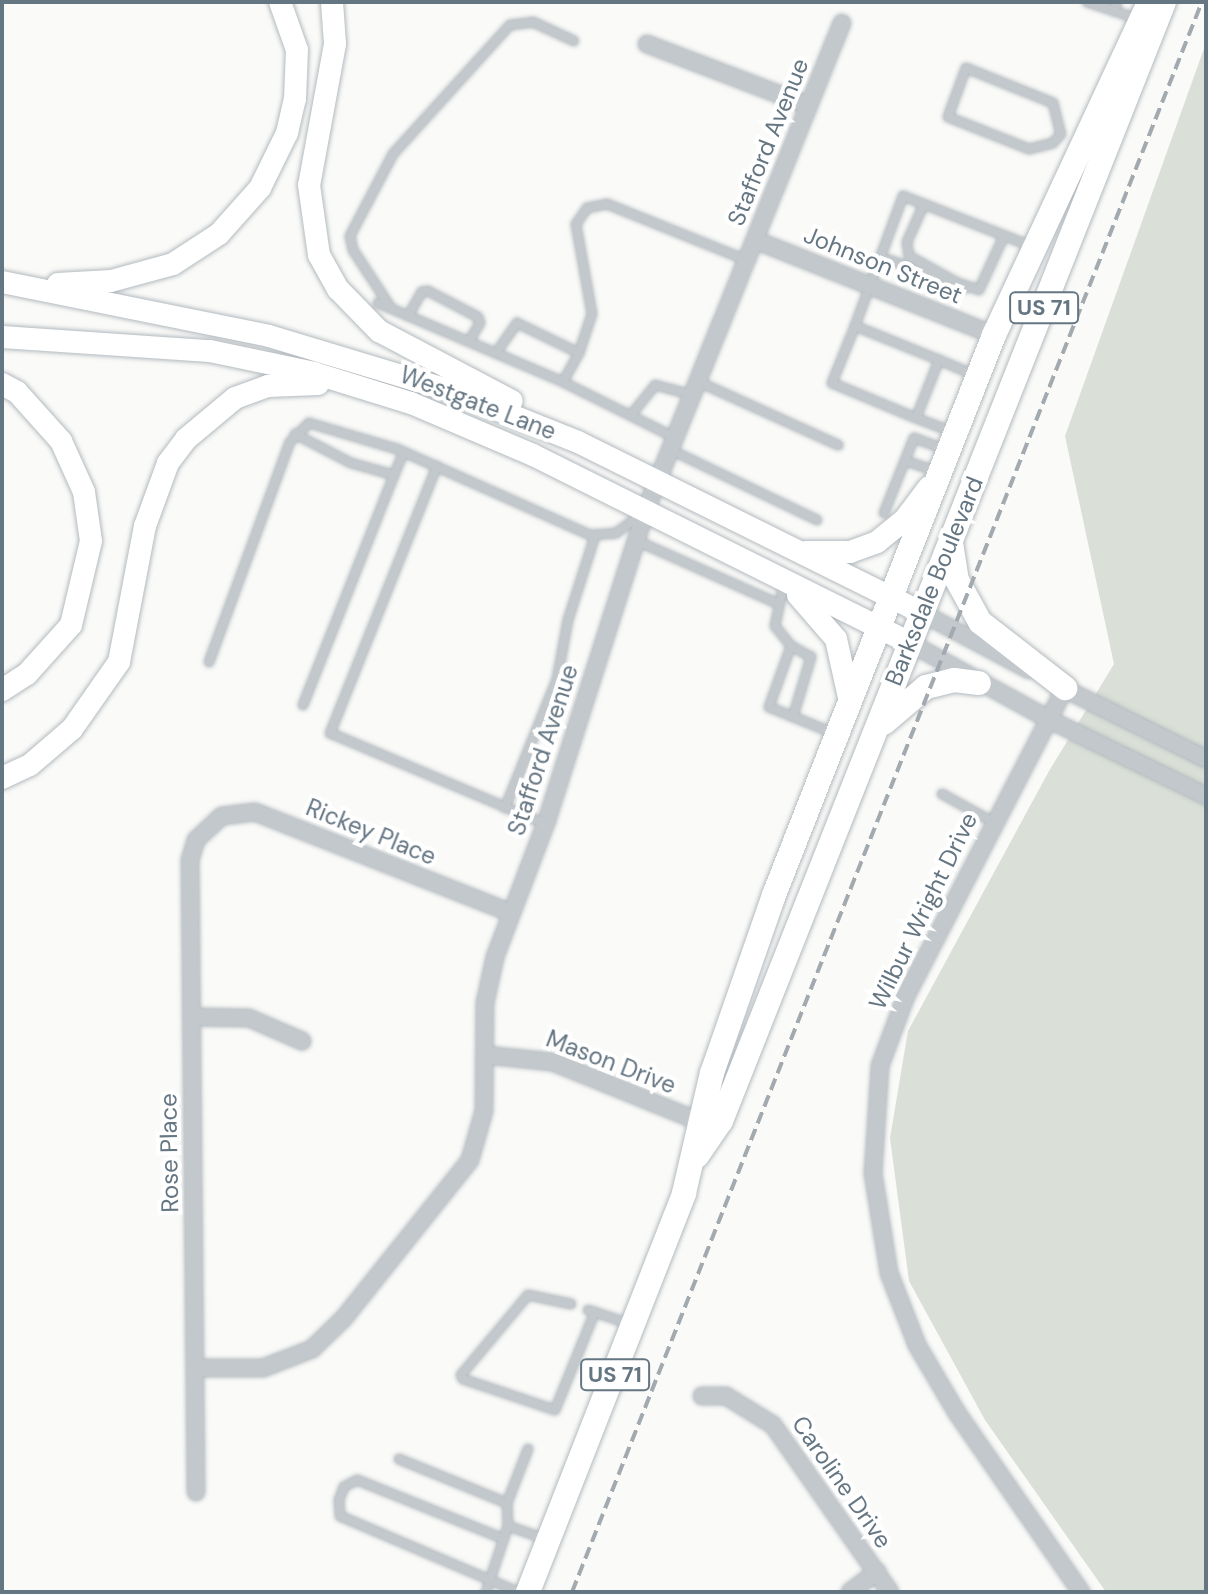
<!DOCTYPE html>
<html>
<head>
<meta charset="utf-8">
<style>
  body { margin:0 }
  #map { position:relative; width:1208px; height:1594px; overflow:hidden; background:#fafaf8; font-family:"DM Sans",sans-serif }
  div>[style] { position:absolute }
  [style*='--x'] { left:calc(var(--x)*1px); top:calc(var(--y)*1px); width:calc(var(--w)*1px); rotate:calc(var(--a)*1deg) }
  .green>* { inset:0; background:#dadfd7 }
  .roads { filter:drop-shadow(0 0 2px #b3babf) drop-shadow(0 0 2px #b3babf) }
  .lane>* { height:8px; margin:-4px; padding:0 4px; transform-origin:4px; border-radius:4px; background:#c3c8cc }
  .street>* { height:16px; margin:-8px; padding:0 8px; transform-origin:8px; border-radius:8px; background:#c3c8cc }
  .secondary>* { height:22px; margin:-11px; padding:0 11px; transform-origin:11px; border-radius:11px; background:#fff }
  .primary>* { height:24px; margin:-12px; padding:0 12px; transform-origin:12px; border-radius:12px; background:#fff }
  .rail>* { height:4px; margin-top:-2px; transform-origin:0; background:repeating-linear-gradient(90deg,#a2aab0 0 12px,transparent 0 18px) }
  span { translate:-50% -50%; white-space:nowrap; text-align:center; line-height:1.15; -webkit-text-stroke:8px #fff; paint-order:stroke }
  .shield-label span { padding:2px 6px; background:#fff; border:2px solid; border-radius:6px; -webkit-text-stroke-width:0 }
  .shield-label { font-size:22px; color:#657683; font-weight:700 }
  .street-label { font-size:24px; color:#657683 }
  .frame { position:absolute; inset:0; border:4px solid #657683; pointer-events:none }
</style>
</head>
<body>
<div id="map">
  <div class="green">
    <div style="clip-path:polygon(1206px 43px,1206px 1592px,1106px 1592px,985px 1420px,909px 1281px,890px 1138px,908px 1031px,1049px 771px,1114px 664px,1065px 436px)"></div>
  </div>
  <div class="roads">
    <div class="lane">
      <div style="--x:1087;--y:2;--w:28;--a:18"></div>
      <div style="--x:1117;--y:2;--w:9;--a:108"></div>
      <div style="--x:1114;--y:11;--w:25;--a:18"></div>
      <div style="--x:966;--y:68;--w:94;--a:21.9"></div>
      <div style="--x:1053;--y:103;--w:32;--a:76"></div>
      <div style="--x:1061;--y:134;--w:12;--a:132"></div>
      <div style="--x:1053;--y:143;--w:25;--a:166"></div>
      <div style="--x:1029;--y:149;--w:87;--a:-158.4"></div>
      <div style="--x:948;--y:117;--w:52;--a:-69.8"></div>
      <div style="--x:924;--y:204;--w:42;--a:114.1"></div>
      <div style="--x:907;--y:242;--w:14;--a:82"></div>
      <div style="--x:909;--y:256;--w:66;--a:28.9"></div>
      <div style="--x:880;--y:257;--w:104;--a:18.4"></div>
      <div style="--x:979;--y:290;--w:60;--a:-65.2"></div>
      <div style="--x:378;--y:303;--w:201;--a:23.1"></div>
      <div style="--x:563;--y:382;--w:126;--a:26.4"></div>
      <div style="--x:391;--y:308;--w:69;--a:-123.2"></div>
      <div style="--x:353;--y:250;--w:14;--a:-102"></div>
      <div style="--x:350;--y:236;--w:93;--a:-62.3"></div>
      <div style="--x:393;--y:154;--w:174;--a:-47.8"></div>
      <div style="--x:510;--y:25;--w:23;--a:-7"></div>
      <div style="--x:533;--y:22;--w:45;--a:24.9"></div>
      <div style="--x:408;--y:316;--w:28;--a:-60"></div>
      <div style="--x:422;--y:292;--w:6;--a:-9"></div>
      <div style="--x:428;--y:291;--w:56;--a:27.5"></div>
      <div style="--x:478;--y:317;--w:6;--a:72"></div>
      <div style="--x:480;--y:323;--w:21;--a:121"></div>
      <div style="--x:855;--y:326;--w:139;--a:-69.7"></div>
      <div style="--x:903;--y:196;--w:140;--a:21.4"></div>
      <div style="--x:496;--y:353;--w:37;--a:-55"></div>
      <div style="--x:517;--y:323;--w:69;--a:25.8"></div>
      <div style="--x:579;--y:353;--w:33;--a:119"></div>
      <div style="--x:579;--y:353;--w:41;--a:-71.6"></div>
      <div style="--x:592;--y:314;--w:91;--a:-100.1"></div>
      <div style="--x:576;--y:224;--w:19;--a:-55"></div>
      <div style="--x:587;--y:208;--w:20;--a:-11"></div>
      <div style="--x:607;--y:204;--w:150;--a:21.9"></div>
      <div style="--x:939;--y:360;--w:62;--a:111.6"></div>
      <div style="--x:916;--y:418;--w:91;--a:-157.4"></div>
      <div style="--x:832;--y:383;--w:61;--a:-68"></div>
      <div style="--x:855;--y:326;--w:91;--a:22"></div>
      <div style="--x:939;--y:360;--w:38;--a:23"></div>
      <div style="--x:699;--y:382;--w:153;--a:24.4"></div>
      <div style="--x:631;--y:415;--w:38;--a:-51"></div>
      <div style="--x:655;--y:385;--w:39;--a:15"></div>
      <div style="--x:916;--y:418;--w:39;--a:21"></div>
      <div style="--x:295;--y:434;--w:63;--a:27.4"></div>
      <div style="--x:351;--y:463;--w:45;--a:15.6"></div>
      <div style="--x:394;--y:475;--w:25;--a:-67"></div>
      <div style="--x:671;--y:450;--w:162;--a:25.6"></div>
      <div style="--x:906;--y:461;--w:31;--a:19"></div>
      <div style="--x:437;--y:466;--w:288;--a:111.8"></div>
      <div style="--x:330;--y:733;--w:233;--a:22.9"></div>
      <div style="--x:884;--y:513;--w:81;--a:-68.2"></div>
      <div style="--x:914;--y:438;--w:35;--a:20"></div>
      <div style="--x:635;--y:540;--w:158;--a:24"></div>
      <div style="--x:784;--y:583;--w:44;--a:101.8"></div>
      <div style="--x:775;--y:626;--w:26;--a:51"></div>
      <div style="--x:209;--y:662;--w:234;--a:-69.8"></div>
      <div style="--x:290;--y:442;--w:27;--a:-45"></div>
      <div style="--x:309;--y:423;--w:92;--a:16.5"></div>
      <div style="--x:397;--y:449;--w:211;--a:24"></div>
      <div style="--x:590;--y:535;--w:26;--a:-4"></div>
      <div style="--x:616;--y:533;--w:31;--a:-36"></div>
      <div style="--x:303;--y:705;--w:247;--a:-68.4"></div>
      <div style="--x:793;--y:717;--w:63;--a:-73.3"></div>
      <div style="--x:811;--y:657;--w:23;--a:-151"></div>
      <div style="--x:791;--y:646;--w:65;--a:109.8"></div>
      <div style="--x:769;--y:707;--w:69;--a:22.1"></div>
      <div style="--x:942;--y:794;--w:58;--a:28.8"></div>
      <div style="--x:505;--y:808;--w:139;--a:-68"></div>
      <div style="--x:557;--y:679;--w:60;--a:-79.4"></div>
      <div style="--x:568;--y:620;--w:88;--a:-72.2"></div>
      <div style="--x:571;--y:1304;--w:44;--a:-168.2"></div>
      <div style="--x:528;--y:1295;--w:104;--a:129.9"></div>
      <div style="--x:461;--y:1375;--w:4;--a:63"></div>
      <div style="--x:463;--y:1379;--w:97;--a:18.6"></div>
      <div style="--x:555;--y:1410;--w:106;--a:-67.8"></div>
      <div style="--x:588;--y:1310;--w:44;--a:18.4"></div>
      <div style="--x:399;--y:1459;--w:117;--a:22.2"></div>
      <div style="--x:508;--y:1526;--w:39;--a:19"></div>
      <div style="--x:504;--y:1539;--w:158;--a:-158.1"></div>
      <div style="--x:357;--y:1480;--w:15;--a:152"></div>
      <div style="--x:344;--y:1487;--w:14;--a:111"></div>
      <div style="--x:339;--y:1500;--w:16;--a:86"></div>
      <div style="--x:340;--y:1516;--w:194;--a:23.1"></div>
      <div style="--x:486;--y:1592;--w:70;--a:-71.6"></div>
      <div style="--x:508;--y:1526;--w:23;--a:-92"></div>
      <div style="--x:507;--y:1503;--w:58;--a:-68.7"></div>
    </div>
    <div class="street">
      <div style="--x:647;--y:44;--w:173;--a:20.9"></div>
      <div style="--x:755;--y:240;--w:257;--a:21.7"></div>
      <div style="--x:922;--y:613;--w:121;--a:28"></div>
      <div style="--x:910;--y:643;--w:158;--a:28.8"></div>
      <div style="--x:1048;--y:719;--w:176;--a:26"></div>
      <div style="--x:1057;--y:685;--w:166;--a:26.4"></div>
      <div style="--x:1065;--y:688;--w:347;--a:117.3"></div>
      <div style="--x:906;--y:996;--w:75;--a:110.4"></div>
      <div style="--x:880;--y:1066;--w:107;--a:93.7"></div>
      <div style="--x:873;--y:1173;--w:101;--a:80.9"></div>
      <div style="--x:889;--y:1273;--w:77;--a:68.7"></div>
      <div style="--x:917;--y:1345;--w:79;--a:59.5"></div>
      <div style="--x:957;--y:1413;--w:218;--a:55.3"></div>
      <div style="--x:192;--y:1017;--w:57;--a:1"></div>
      <div style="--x:249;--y:1018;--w:58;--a:23.5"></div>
      <div style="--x:485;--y:1055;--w:68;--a:5.9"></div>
      <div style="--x:553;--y:1062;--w:167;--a:22.1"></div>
      <div style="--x:195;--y:1368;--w:68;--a:0"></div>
      <div style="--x:263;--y:1368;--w:53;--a:-21.2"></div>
      <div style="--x:312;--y:1349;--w:45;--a:-44.1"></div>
      <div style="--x:344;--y:1318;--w:202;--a:-51.4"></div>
      <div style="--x:470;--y:1160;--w:51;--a:-74.1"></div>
      <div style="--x:484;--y:1111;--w:108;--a:-89.5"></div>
      <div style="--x:485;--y:1003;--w:47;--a:-77.7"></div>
      <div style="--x:495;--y:957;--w:147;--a:-69.2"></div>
      <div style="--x:547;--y:820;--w:323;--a:-72.3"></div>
      <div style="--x:645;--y:512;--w:527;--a:-68.06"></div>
      <div style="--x:702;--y:1396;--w:24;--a:0"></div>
      <div style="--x:726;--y:1396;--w:55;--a:31.7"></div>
      <div style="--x:773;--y:1425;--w:204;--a:55"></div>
      <div style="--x:196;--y:1492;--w:632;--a:-90.54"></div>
      <div style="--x:190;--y:860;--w:21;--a:-73"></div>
      <div style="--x:196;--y:840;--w:35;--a:-43"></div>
      <div style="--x:222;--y:816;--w:33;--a:-7"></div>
      <div style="--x:255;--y:812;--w:275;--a:21.5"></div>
      <div style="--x:850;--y:1592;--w:34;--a:-37"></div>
    </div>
    <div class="secondary">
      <div style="--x:332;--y:2;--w:42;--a:85.9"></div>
      <div style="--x:335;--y:44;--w:143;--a:100.4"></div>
      <div style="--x:309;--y:185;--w:71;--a:81.9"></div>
      <div style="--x:319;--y:255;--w:39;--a:61"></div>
      <div style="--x:338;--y:289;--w:59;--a:45.7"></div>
      <div style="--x:379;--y:331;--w:150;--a:27.8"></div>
      <div style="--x:2;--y:282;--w:272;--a:11.4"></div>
      <div style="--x:269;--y:336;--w:187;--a:16.8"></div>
      <div style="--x:448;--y:390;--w:140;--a:21.8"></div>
      <div style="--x:578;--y:442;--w:384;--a:26.4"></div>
      <div style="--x:58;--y:284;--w:53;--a:-3.2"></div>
      <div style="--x:111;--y:281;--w:64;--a:-15.3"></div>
      <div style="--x:173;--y:264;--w:55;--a:-33.1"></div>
      <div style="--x:219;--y:234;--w:62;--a:-48.3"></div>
      <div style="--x:260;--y:188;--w:61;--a:-63.9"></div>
      <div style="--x:287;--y:133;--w:35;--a:-77"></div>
      <div style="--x:295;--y:99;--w:49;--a:-87.7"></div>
      <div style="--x:297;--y:50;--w:51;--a:-109.5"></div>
      <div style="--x:2;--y:337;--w:208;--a:3.9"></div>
      <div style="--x:210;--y:351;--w:106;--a:11.9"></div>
      <div style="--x:314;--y:373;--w:102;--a:17.2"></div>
      <div style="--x:411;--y:403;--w:133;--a:23.1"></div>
      <div style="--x:533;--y:455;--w:421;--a:26.5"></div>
      <div style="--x:2;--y:384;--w:17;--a:28"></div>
      <div style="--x:17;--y:392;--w:66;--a:48.1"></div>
      <div style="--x:61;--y:441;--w:56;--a:65.7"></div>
      <div style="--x:84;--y:492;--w:49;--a:81.9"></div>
      <div style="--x:91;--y:541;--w:86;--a:103.4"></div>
      <div style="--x:71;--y:625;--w:66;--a:131.9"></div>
      <div style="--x:27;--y:674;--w:30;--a:147"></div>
      <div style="--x:806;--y:552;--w:44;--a:0"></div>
      <div style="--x:850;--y:552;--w:29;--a:-20"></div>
      <div style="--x:877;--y:542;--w:36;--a:-39"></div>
      <div style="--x:905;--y:519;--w:40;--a:-53"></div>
      <div style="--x:798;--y:595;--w:58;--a:49.2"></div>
      <div style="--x:836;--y:639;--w:65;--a:77.5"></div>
      <div style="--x:2;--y:778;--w:31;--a:-25"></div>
      <div style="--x:30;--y:765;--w:55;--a:-40.6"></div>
      <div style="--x:72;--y:729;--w:82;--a:-55"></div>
      <div style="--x:119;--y:662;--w:138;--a:-79.2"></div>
      <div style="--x:145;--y:526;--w:67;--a:-69.9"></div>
      <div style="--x:168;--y:463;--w:30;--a:-53"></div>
      <div style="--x:186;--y:439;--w:64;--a:-39.9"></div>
      <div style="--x:235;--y:398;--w:35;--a:-20"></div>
      <div style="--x:268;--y:386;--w:50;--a:-2.3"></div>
    </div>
    <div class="primary">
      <div style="--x:951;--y:543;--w:37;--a:81"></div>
      <div style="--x:957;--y:580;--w:48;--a:61.3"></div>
      <div style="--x:980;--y:622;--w:108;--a:37.8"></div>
      <div style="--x:884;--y:723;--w:55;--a:-40.6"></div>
      <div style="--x:926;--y:687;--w:29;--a:-14"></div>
      <div style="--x:954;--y:680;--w:25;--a:7"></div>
      <div style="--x:697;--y:1156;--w:42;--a:-55.6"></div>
      <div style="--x:721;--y:1121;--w:1203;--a:-68.4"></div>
      <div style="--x:528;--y:1592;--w:428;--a:-68.6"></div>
      <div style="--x:684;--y:1193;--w:123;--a:-76.9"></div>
      <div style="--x:712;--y:1073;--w:188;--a:-70.8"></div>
      <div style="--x:774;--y:895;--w:602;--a:-68.55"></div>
      <div style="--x:994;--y:335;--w:367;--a:-65"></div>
    </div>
  </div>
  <div class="rail">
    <div style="--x:572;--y:1592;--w:1710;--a:-68.39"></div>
  </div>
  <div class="shield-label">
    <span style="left:1044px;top:308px">US 71</span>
    <span style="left:615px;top:1375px">US 71</span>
  </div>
  <div class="street-label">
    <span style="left:768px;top:142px;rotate:-68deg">Stafford Avenue</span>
    <span style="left:883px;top:265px;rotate:22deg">Johnson Street</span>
    <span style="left:478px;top:403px;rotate:21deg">Westgate Lane</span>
    <span style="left:934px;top:581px;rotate:-68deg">Barksdale Boulevard</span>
    <span style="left:543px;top:750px;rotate:-72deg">Stafford Avenue</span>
    <span style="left:371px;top:832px;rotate:22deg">Rickey Place</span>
    <span style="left:923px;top:911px;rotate:-64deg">Wilbur Wright Drive</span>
    <span style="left:611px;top:1062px;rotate:21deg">Mason Drive</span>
    <span style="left:169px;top:1153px;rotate:-91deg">Rose Place</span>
    <span style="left:842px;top:1482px;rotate:55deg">Caroline Drive</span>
  </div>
  <div class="frame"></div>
</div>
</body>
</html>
